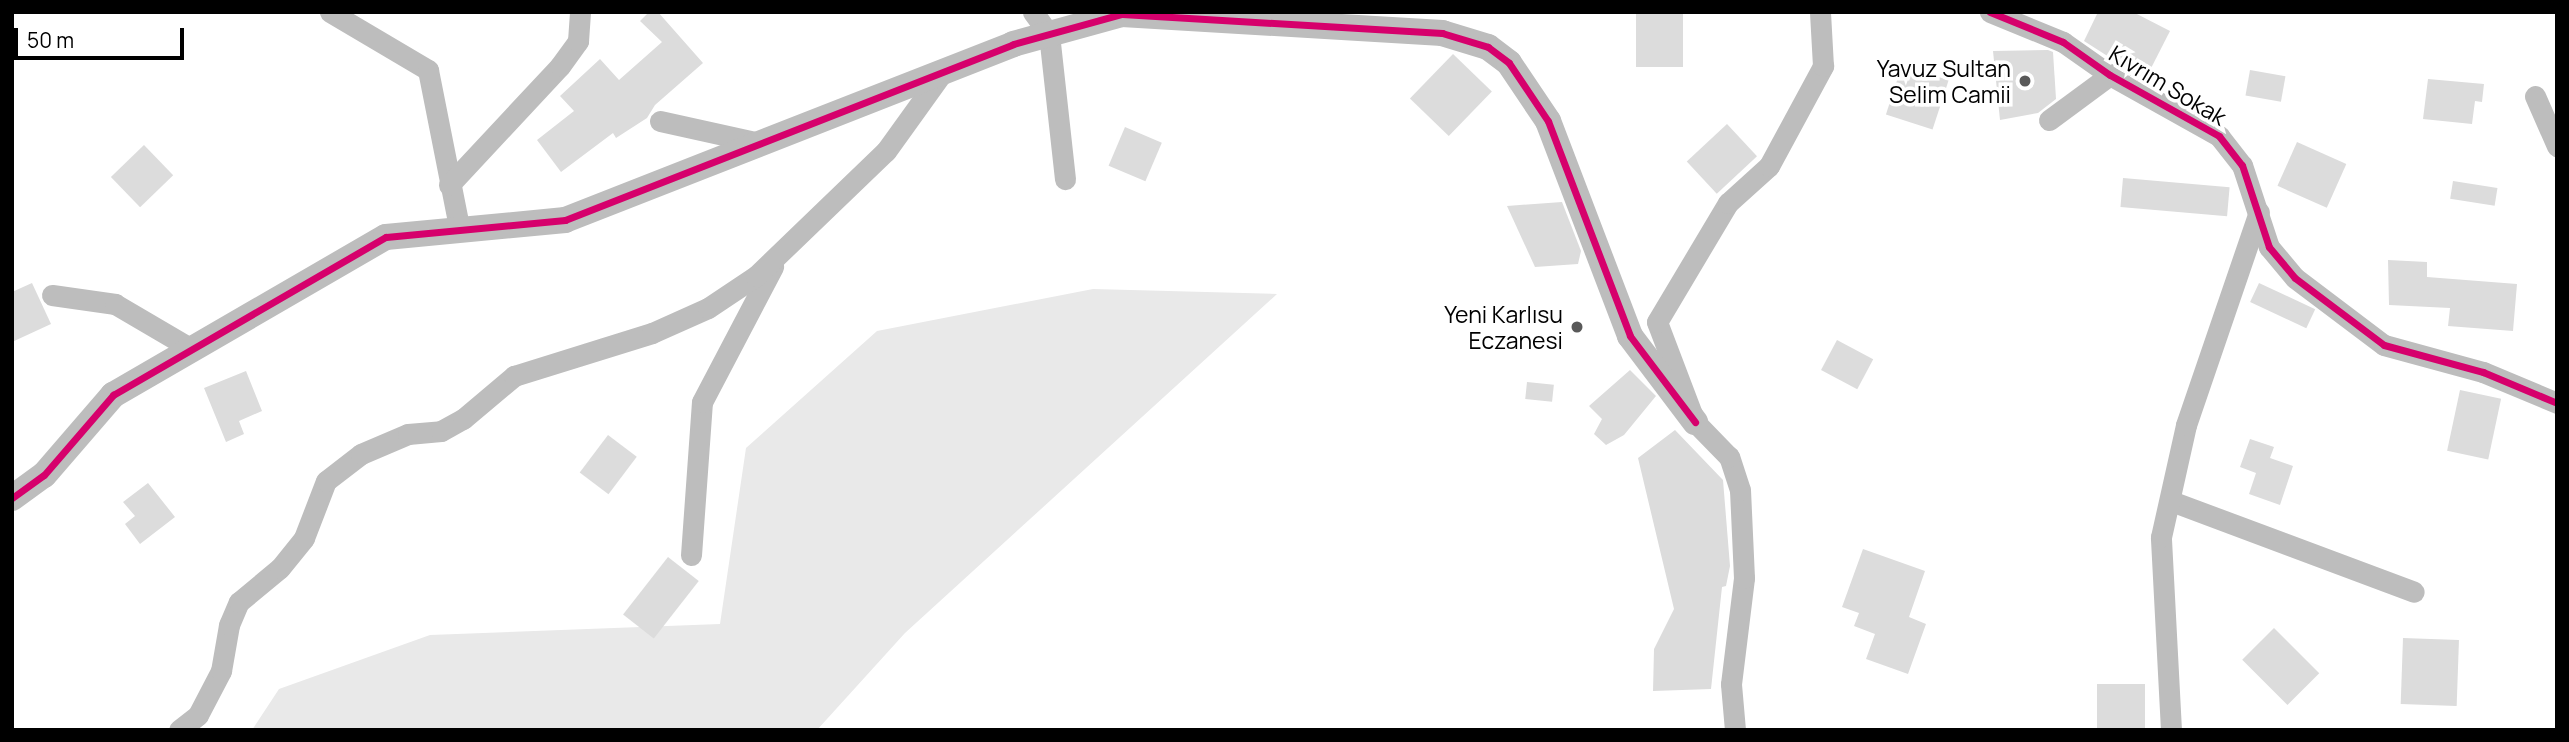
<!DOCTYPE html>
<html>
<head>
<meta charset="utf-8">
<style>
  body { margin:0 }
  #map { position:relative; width:2569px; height:742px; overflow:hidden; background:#fff; font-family:Manrope,sans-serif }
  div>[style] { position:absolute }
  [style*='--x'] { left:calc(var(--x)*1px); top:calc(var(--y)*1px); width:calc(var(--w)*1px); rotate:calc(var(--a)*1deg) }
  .green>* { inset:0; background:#e9e9e9 }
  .building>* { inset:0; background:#dcdcdc; transform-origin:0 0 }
  .minor>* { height:21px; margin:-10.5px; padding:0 10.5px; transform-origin:10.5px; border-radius:10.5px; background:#bdbdbd }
  .tertiary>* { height:26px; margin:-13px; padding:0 13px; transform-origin:13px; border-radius:13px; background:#bdbdbd }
  .cycleway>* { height:7px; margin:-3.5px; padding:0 3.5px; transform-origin:3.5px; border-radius:3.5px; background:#d6006c }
  .dots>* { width:19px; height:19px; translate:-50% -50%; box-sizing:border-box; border:4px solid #fff; border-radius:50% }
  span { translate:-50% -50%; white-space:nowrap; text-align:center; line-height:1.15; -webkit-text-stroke:7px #fff; paint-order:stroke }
  .poi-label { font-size:23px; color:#000 }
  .right { translate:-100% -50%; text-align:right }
  .street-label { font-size:23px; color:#000 }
  .frame { position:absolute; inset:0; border:14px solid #000; pointer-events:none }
  .scale { position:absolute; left:14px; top:28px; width:170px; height:32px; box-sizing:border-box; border:4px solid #000; border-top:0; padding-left:9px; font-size:21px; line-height:24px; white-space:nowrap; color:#000; -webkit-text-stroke:5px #fff; paint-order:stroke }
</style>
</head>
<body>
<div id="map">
  <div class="green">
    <div style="clip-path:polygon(1093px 289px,1277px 294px,905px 633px,817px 730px,252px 730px,279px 689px,430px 635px,720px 624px,746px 448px,877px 331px)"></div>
  </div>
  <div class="building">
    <div style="clip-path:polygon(649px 12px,658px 12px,703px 63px,655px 105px,647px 118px,616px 138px,613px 133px,561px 172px,537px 140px,574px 111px,560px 96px,600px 59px,619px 80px,662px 42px,640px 21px)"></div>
    <div style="left:1636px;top:12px;width:47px;height:55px"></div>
    <div style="clip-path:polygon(2098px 12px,2133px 12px,2170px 31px,2145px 80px,2084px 41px)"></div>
    <div style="clip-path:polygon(2048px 50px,2053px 52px,2056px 99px,2038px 113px,2000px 120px,1993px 51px)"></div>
    <div style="left:1453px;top:54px;width:54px;height:62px;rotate:44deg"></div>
    <div style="left:1902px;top:65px;width:49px;height:52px;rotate:18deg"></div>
    <div style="left:2250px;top:70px;width:36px;height:26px;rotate:10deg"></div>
    <div style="clip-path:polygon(2428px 79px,2484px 84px,2482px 102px,2475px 101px,2472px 124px,2423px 119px)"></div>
    <div style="left:1727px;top:124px;width:44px;height:55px;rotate:47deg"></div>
    <div style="left:1125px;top:127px;width:40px;height:42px;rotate:23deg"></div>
    <div style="left:2297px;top:142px;width:54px;height:48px;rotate:24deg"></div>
    <div style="left:144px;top:145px;width:42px;height:46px;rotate:46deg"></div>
    <div style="left:2123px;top:178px;width:107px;height:29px;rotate:5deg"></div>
    <div style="left:2453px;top:181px;width:45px;height:18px;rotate:9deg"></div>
    <div style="clip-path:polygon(1562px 202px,1581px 251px,1578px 264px,1535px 267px,1507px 206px)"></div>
    <div style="clip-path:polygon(2388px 260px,2427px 262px,2427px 277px,2517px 284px,2513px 331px,2448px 326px,2450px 308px,2389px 305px)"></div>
    <div style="clip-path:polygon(32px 283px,51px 324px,12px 342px,12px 292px)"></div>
    <div style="left:2259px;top:283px;width:62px;height:21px;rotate:25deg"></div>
    <div style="left:1837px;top:340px;width:41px;height:34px;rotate:28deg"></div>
    <div style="clip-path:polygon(1630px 370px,1656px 396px,1624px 435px,1606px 445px,1594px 434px,1602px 419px,1589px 406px)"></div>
    <div style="clip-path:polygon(246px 371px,262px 411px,239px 421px,244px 434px,226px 442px,204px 388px)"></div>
    <div style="left:1527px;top:382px;width:27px;height:17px;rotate:6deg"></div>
    <div style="left:2460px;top:390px;width:42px;height:62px;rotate:12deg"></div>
    <div style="clip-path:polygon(1675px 430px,1723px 480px,1730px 566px,1726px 586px,1722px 587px,1711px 689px,1653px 691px,1654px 649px,1674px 609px,1638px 458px)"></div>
    <div style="left:608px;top:435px;width:36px;height:47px;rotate:37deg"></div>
    <div style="clip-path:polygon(2250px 439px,2274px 447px,2270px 458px,2293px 466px,2280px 505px,2249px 494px,2256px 473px,2240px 467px)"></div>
    <div style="clip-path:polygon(148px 483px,175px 517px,140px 544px,125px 524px,135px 516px,123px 502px)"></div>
    <div style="clip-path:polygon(1863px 549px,1925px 571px,1909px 617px,1926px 624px,1908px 674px,1866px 659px,1875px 634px,1854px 626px,1859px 613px,1842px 607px)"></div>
    <div style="left:668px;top:557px;width:39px;height:73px;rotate:38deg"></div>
    <div style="left:2274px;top:628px;width:64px;height:45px;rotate:45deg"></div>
    <div style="left:2403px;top:638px;width:56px;height:66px;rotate:2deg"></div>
    <div style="left:2097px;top:684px;width:48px;height:46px"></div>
  </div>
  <div class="minor">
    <div style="--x:330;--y:12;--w:114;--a:30.6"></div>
    <div style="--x:428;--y:70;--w:164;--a:78.8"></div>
    <div style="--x:1033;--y:12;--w:27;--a:54"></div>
    <div style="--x:1049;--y:34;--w:146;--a:83.7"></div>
    <div style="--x:1990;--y:12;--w:79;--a:22.3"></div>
    <div style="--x:2063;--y:42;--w:57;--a:35.1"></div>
    <div style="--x:2110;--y:75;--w:125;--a:29.2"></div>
    <div style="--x:2219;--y:136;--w:37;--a:52"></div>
    <div style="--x:2242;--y:165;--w:86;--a:71.8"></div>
    <div style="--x:2269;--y:247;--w:40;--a:50"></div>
    <div style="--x:2295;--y:278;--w:111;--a:37"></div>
    <div style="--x:2384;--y:345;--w:103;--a:15.3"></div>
    <div style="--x:2483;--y:372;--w:80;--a:22.7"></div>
    <div style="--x:2535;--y:96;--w:55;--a:66.3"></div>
    <div style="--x:2049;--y:120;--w:76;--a:-36.4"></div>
    <div style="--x:660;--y:121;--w:102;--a:12.4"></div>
    <div style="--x:449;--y:185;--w:163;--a:-47"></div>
    <div style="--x:560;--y:66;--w:31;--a:-54"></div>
    <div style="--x:578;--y:41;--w:29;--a:-86"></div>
    <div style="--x:52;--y:295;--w:64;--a:8.1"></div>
    <div style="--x:115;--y:304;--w:87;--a:30.4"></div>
    <div style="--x:2171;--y:501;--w:259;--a:20.5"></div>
    <div style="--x:691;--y:555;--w:153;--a:-85.9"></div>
    <div style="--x:702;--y:402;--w:153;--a:-62.3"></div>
    <div style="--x:179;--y:730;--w:24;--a:-38"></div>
    <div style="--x:198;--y:715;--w:50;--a:-62.4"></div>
    <div style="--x:221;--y:671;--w:47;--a:-80.1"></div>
    <div style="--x:229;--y:625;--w:25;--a:-67"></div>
    <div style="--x:239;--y:602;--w:53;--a:-39.7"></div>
    <div style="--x:280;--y:568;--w:38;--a:-51"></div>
    <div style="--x:304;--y:538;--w:61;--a:-68.9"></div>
    <div style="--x:326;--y:481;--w:44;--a:-37.6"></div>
    <div style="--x:361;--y:454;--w:51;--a:-23.1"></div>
    <div style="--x:408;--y:434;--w:33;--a:-5"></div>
    <div style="--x:441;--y:431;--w:25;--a:-29"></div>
    <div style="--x:463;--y:419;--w:67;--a:-40.1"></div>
    <div style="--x:514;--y:376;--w:145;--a:-17.3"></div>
    <div style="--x:652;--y:333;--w:61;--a:-24.1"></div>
    <div style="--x:708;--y:308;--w:58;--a:-33.7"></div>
    <div style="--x:756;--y:276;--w:180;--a:-43.9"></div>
    <div style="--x:886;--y:151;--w:96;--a:-54.3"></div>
    <div style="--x:1735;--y:730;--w:46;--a:-95"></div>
    <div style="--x:1731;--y:684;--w:107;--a:-83"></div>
    <div style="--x:1744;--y:578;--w:88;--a:-92.6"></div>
    <div style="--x:1740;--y:490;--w:35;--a:-108"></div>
    <div style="--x:1729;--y:457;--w:49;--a:-134.2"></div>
    <div style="--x:1695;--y:422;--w:107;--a:-110.8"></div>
    <div style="--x:1657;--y:322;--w:139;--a:-59.2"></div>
    <div style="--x:1728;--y:203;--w:55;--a:-42.1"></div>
    <div style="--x:1769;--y:166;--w:114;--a:-61.6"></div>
    <div style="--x:1823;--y:66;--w:54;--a:-93.2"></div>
    <div style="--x:2171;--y:730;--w:193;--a:-93"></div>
    <div style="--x:2161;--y:537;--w:115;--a:-77.4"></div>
    <div style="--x:2186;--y:425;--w:225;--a:-71.1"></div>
  </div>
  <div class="tertiary">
    <div style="--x:12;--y:498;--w:39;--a:-36"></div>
    <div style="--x:44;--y:475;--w:106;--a:-49.2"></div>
    <div style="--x:113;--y:395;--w:315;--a:-30.1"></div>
    <div style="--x:386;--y:237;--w:180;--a:-5.4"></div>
    <div style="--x:565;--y:220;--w:481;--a:-21.4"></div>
    <div style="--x:1013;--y:44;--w:113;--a:-15.4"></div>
    <div style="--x:1122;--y:14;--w:321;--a:3.4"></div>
    <div style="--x:1442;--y:33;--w:48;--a:16.9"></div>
    <div style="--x:1488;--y:47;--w:26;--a:37"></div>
    <div style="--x:1509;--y:63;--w:70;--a:56.1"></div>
    <div style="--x:1548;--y:121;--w:230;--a:69.1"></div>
    <div style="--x:1630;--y:336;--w:108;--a:52.9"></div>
  </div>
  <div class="cycleway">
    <div style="--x:1990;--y:12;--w:79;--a:22.3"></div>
    <div style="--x:2063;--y:42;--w:57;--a:35.1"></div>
    <div style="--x:2110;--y:75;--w:125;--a:29.2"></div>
    <div style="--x:2219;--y:136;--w:37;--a:52"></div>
    <div style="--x:2242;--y:165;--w:86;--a:71.8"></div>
    <div style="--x:2269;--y:247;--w:40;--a:50"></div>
    <div style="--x:2295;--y:278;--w:111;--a:37"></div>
    <div style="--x:2384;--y:345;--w:103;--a:15.3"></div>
    <div style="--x:2483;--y:372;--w:80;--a:22.7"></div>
    <div style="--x:12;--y:498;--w:39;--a:-36"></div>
    <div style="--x:44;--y:475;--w:106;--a:-49.2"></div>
    <div style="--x:113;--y:395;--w:315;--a:-30.1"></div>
    <div style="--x:386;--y:237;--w:180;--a:-5.4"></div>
    <div style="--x:565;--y:220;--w:481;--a:-21.4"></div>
    <div style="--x:1013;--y:44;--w:113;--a:-15.4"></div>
    <div style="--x:1122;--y:14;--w:321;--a:3.4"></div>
    <div style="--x:1442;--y:33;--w:48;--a:16.9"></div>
    <div style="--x:1488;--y:47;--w:26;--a:37"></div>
    <div style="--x:1509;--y:63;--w:70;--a:56.1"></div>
    <div style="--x:1548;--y:121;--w:230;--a:69.1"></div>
    <div style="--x:1630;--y:336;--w:108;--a:52.9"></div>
  </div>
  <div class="dots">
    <div style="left:2025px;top:81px;background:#595959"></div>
    <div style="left:1577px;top:327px;background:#595959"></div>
  </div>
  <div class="poi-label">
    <span class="right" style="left:2011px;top:81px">Yavuz Sultan<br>Selim Camii</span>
    <span class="right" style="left:1563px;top:327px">Yeni Karlısu<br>Eczanesi</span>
  </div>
  <div class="street-label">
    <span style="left:2168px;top:85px;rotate:31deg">Kıvrım Sokak</span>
  </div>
  <div class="frame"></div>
  <div class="scale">50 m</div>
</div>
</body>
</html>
